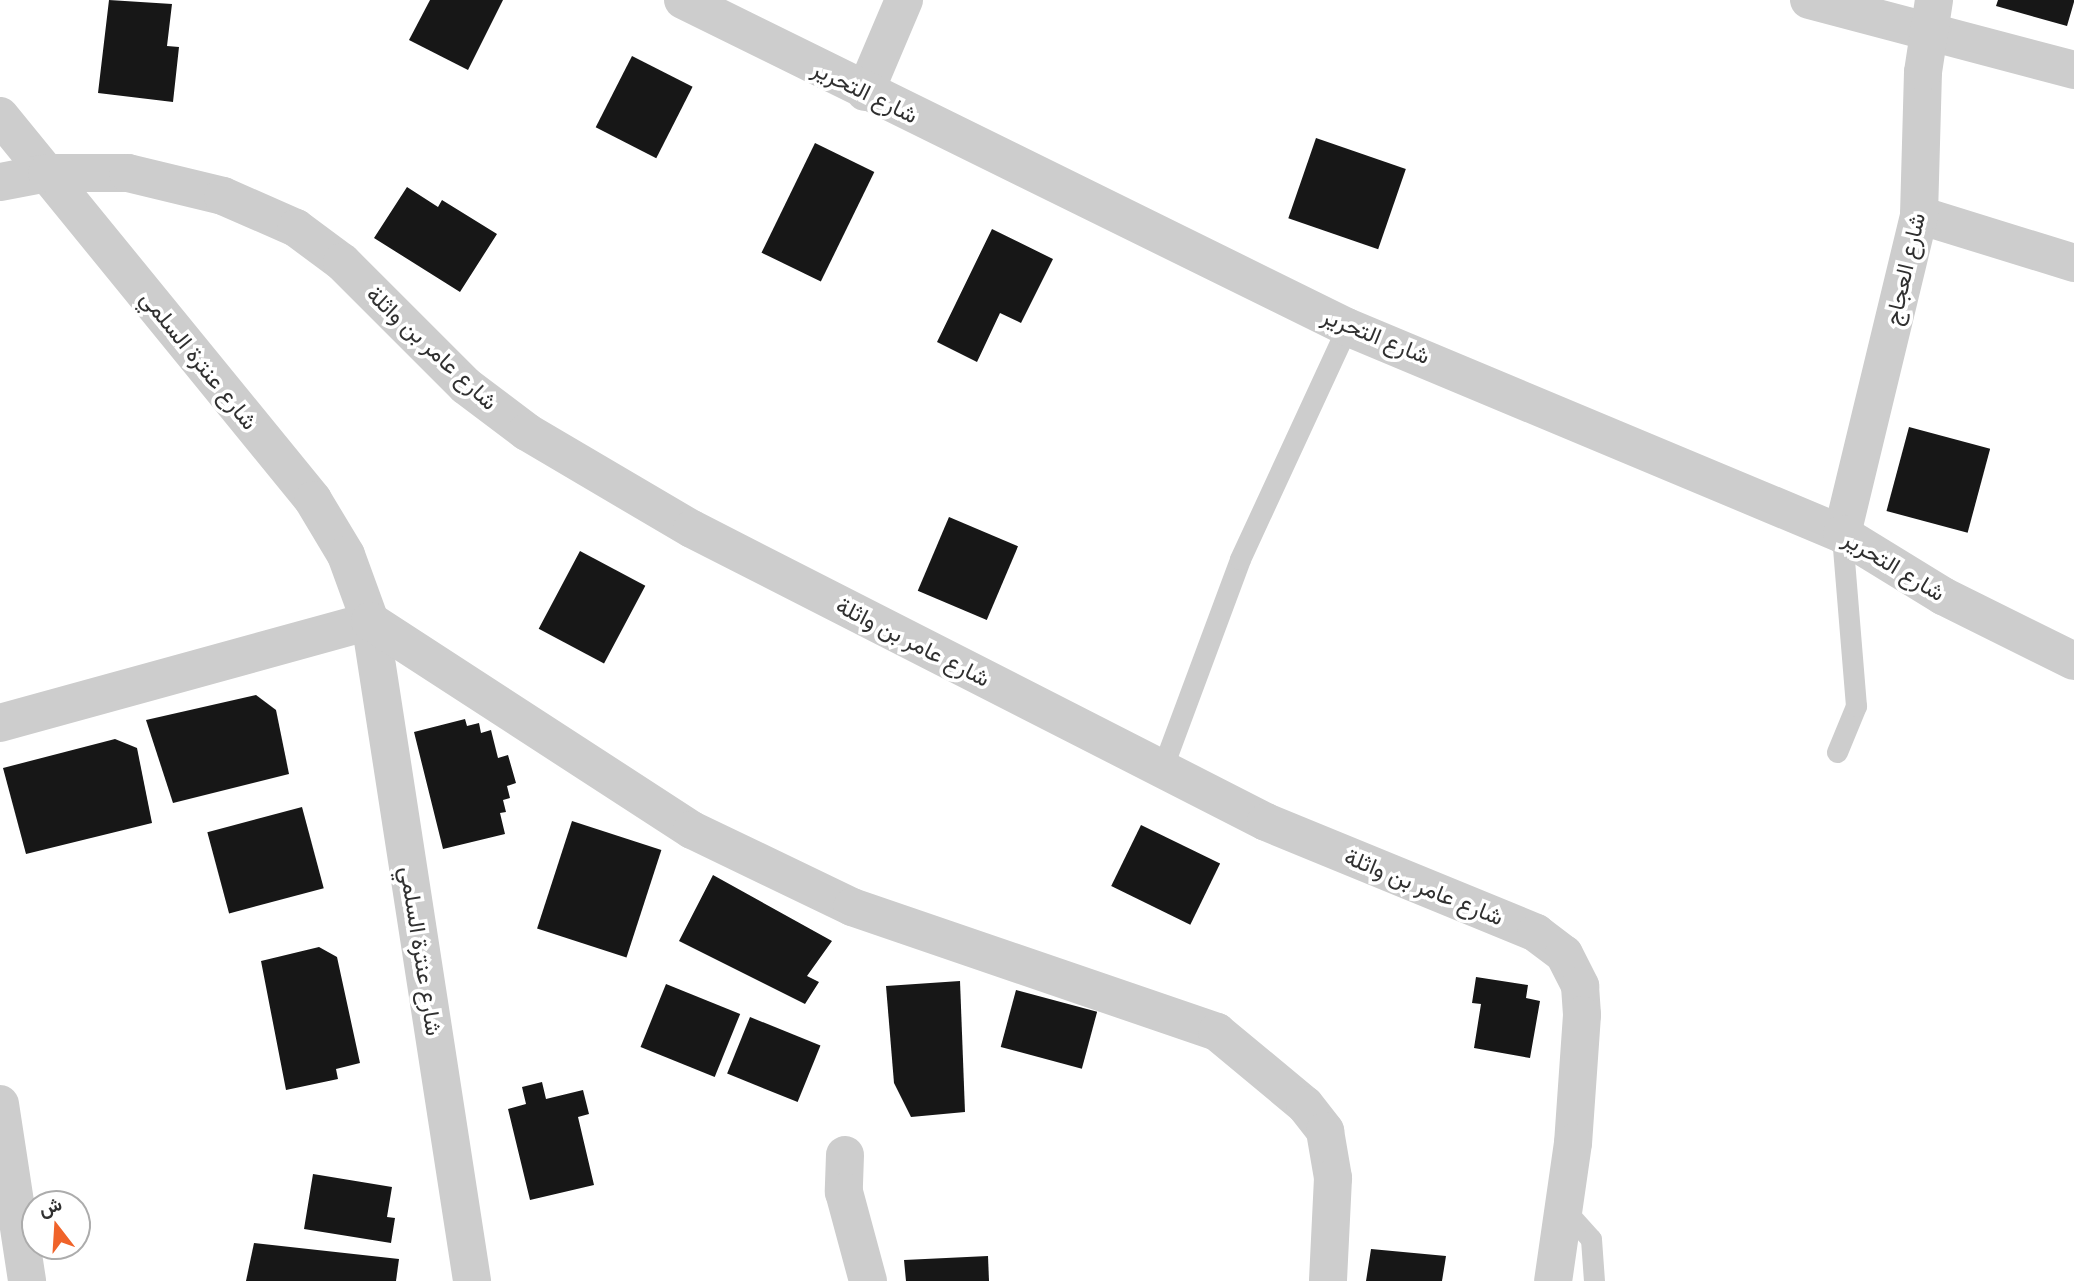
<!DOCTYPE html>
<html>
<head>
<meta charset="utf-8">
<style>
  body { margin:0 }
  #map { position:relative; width:2074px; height:1281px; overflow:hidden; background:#fff; font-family:"Space Grotesk",Vazirmatn,sans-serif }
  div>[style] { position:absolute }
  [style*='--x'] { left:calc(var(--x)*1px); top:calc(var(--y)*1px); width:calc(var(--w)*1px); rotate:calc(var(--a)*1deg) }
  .building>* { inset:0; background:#171717; transform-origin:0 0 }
  .service>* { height:21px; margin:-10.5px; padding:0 10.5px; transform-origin:10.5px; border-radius:10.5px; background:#cdcdcd }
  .minor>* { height:38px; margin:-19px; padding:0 19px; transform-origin:19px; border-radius:19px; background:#cdcdcd }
  .tertiary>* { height:38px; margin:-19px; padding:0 19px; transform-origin:19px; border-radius:19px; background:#cdcdcd }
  span { translate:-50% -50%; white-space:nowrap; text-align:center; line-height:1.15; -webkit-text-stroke:7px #fff; paint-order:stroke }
  .street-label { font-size:23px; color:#303030 }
  .north { position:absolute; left:21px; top:1190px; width:70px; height:70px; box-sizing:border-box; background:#fff; border:2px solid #acacac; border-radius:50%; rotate:343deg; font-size:19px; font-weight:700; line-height:28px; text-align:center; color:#303030 }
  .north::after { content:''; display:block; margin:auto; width:24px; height:32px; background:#f0632a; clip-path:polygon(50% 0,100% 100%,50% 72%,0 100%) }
</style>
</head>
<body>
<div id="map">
  <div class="building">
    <div style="clip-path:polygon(109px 0,172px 4px,167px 46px,179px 47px,173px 102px,98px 93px)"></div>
    <div style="clip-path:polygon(430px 0,503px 0,468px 70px,409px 40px)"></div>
    <div style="clip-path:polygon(1998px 0,2074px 0,2074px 2px,2067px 26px,1996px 6px)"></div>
    <div style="left:632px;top:56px;width:68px;height:80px;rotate:27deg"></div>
    <div style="left:1316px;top:138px;width:95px;height:85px;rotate:19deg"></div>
    <div style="left:815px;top:143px;width:66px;height:122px;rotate:26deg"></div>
    <div style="clip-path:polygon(407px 187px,438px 207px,442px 200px,497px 234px,460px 292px,374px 238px)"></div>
    <div style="clip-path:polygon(992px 229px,1053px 259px,1021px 323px,1000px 313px,977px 362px,937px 342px)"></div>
    <div style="left:1909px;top:427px;width:84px;height:87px;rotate:15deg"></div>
    <div style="left:949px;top:517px;width:75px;height:80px;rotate:23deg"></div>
    <div style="left:580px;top:551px;width:74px;height:88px;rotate:28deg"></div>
    <div style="clip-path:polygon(256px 695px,276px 710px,289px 774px,173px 803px,146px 720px)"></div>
    <div style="clip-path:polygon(465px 719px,467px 726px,479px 723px,481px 733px,491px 730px,498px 758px,508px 755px,516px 783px,507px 786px,510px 798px,503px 800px,506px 812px,500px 813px,505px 834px,443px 849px,414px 732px)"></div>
    <div style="clip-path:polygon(115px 739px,137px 748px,152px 823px,26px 854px,3px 768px)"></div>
    <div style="left:302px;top:807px;width:84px;height:98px;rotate:75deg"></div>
    <div style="left:572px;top:821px;width:94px;height:113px;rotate:18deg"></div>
    <div style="left:1141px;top:825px;width:88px;height:68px;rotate:26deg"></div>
    <div style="clip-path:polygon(713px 875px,832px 941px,807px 976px,819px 982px,805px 1004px,679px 941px)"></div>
    <div style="clip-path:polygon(319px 947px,337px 957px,360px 1063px,336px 1069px,338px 1079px,286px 1090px,261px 961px)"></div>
    <div style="clip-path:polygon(1476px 977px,1528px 985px,1526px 998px,1540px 1001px,1530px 1058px,1474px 1048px,1481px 1004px,1472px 1003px)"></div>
    <div style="clip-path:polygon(960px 981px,965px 1112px,911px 1117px,894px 1083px,886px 986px)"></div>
    <div style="left:666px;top:984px;width:80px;height:68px;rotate:22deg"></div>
    <div style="left:1016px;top:990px;width:84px;height:59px;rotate:15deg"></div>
    <div style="left:750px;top:1017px;width:76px;height:61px;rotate:22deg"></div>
    <div style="clip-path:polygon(542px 1082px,546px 1099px,583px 1090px,589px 1114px,578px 1117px,594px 1185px,530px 1200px,508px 1109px,526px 1104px,522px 1087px)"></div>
    <div style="clip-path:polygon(313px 1174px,392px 1187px,387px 1217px,395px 1218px,391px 1243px,304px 1229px)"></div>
    <div style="clip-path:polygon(254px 1243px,399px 1259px,396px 1281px,246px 1281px)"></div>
    <div style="clip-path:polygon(1371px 1249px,1446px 1256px,1442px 1281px,1366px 1281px)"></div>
    <div style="clip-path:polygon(988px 1256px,989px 1281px,906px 1281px,904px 1260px)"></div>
  </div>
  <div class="service">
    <div style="--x:1837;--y:752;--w:50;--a:-67.6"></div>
    <div style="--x:1856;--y:706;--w:173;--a:-94.7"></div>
    <div style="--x:1162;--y:769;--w:224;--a:-69.6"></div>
    <div style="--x:1240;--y:559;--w:255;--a:-65.2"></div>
    <div style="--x:1564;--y:1209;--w:40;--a:48"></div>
    <div style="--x:1591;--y:1239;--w:42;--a:85.9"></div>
  </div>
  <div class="minor">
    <div style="--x:1809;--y:0;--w:274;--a:14.8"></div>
    <div style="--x:865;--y:92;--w:100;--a:-67"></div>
    <div style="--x:0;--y:116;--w:495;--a:50.8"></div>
    <div style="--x:313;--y:500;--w:64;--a:59"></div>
    <div style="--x:346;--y:555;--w:70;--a:70"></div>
    <div style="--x:370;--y:621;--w:668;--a:81.21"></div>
    <div style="--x:0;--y:182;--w:48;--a:-10.8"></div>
    <div style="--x:47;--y:173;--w:81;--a:0"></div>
    <div style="--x:128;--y:173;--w:98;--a:13.6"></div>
    <div style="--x:223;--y:196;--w:80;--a:23.7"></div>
    <div style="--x:296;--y:228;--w:57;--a:36.5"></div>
    <div style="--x:342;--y:262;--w:175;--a:45"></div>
    <div style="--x:466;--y:386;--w:76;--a:37"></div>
    <div style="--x:527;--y:432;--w:191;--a:30.5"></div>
    <div style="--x:692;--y:529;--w:644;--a:27.04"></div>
    <div style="--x:1266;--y:822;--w:292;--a:22.3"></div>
    <div style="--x:1536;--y:933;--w:35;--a:37"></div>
    <div style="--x:1564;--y:954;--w:36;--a:63"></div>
    <div style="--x:1580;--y:986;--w:29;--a:86"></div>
    <div style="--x:1582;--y:1015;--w:128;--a:94"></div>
    <div style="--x:1573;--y:1143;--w:139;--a:98.2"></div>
    <div style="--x:1919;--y:215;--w:162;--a:17.2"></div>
    <div style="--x:1842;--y:534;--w:328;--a:-76.4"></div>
    <div style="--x:1919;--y:215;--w:143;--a:-88.4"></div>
    <div style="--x:1923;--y:72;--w:73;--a:-81.3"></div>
    <div style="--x:0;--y:723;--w:384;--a:-15.4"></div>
    <div style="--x:370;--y:621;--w:384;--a:33"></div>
    <div style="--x:692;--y:830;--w:178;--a:25.7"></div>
    <div style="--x:852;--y:907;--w:386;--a:18.9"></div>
    <div style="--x:1217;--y:1032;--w:114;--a:39.7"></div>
    <div style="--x:1305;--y:1105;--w:33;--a:52"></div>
    <div style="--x:1325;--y:1131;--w:48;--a:80.3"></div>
    <div style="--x:1333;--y:1178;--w:103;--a:92.8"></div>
    <div style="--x:0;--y:1104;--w:179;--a:81.3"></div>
    <div style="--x:845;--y:1155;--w:37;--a:92"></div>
    <div style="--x:844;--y:1192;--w:92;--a:74.9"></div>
  </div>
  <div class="tertiary">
    <div style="--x:683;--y:0;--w:740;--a:26.22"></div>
    <div style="--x:1347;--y:327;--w:537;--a:22.69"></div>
    <div style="--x:1842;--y:534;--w:119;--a:31.5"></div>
    <div style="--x:1943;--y:596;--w:146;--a:26.4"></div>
  </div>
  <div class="street-label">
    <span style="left:865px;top:92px;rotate:26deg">شارع التحرير</span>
    <span style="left:1905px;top:269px;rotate:-77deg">شارع العجاج</span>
    <span style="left:1376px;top:336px;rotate:22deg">شارع التحرير</span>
    <span style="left:432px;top:348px;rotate:43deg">شارع عامر بن واثلة</span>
    <span style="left:199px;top:360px;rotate:51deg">شارع عنترة السلمي</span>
    <span style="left:1894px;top:566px;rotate:31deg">شارع التحرير</span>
    <span style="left:913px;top:642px;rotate:27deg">شارع عامر بن واثلة</span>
    <span style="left:1424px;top:887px;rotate:22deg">شارع عامر بن واثلة</span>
    <span style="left:421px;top:951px;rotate:81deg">شارع عنترة السلمي</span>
  </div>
  <div class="north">ش</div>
</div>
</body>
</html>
